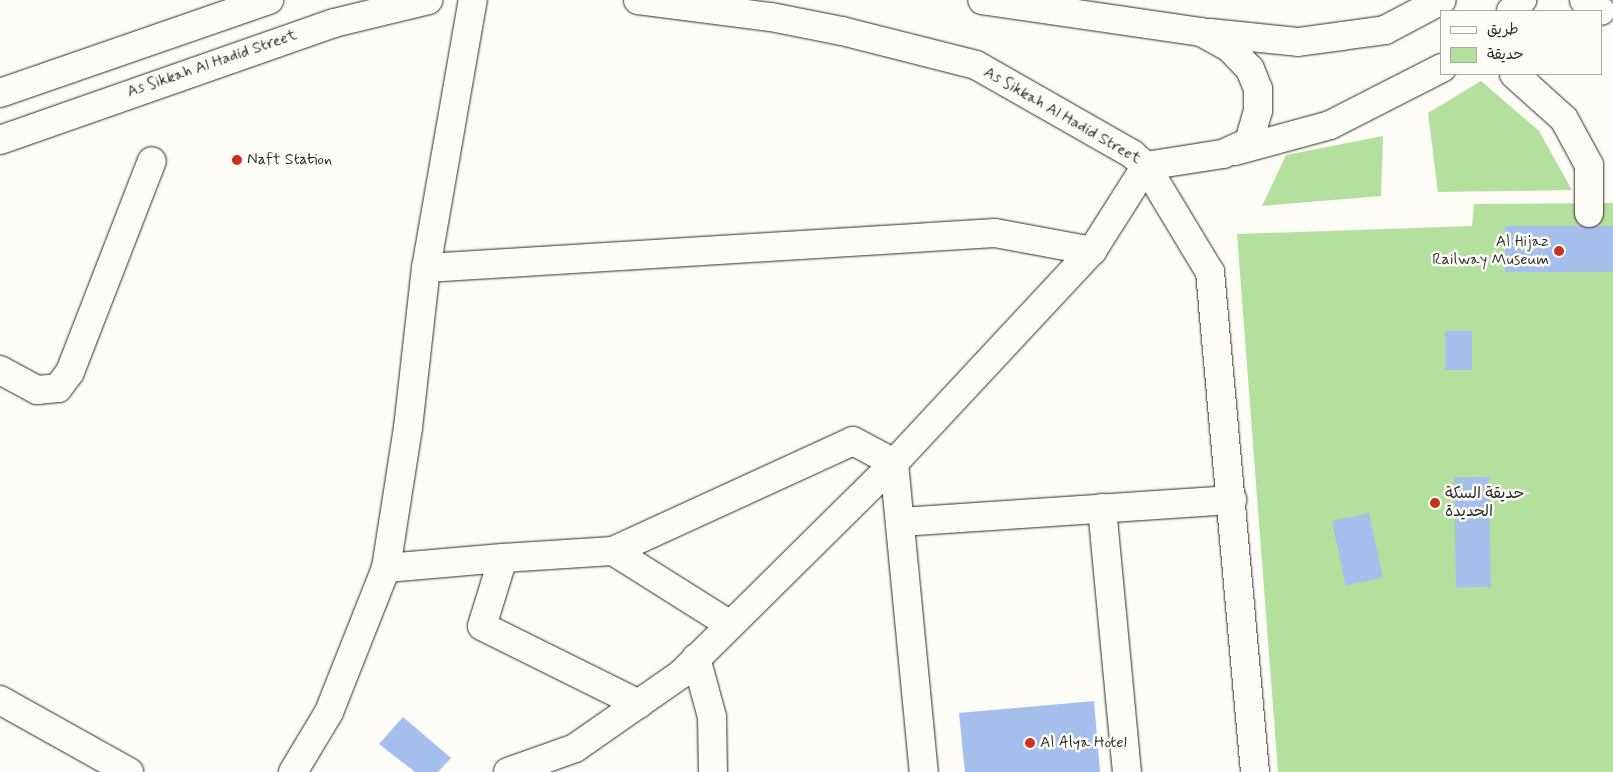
<!DOCTYPE html>
<html>
<head>
<meta charset="utf-8">
<style>
  body { margin:0 }
  #map { position:relative; width:1613px; height:772px; overflow:hidden; background:#fdfcf7; font-family:Mynerve,"Playpen Sans Arabic",sans-serif }
  div>[style] { position:absolute }
  [style*='--x'] { left:calc(var(--x)*1px); top:calc(var(--y)*1px); width:calc(var(--w)*1px); rotate:calc(var(--a)*1deg) }
  .green>* { inset:0; background:#b4e09e }
  .building>* { inset:0; background:#a5bfec; transform-origin:0 0 }
  .roads { filter:drop-shadow(0 0 1px #2b2b2b) drop-shadow(0 0 1px #2b2b2b) }
  .minor>* { height:28px; margin:-14px; padding:0 14px; transform-origin:14px; border-radius:14px; background:#fdfcf7 }
  .major>* { height:28px; margin:-14px; padding:0 14px; transform-origin:14px; border-radius:14px; background:#fdfcf7 }
  .dots>* { width:14px; height:14px; translate:-50% -50%; box-sizing:border-box; border:2px solid #fdfcf7; border-radius:50% }
  span { translate:-50% -50%; white-space:nowrap; text-align:center; line-height:1.15; -webkit-text-stroke:5px #fdfcf7; paint-order:stroke }
  .street-label { font-size:16px; color:#2b2b2b }
  .poi-label { font-size:16px; color:#2b2b2b }
  .left { translate:0 -50%; text-align:left }
  .right { translate:-100% -50%; text-align:right }
  .legend { position:absolute; left:1440px; top:10px; width:162px; height:65px; box-sizing:border-box; background:#fdfcf7; border:1px solid #a9a8a5; margin:0; padding:6px 9px; list-style:none; font-size:15px; color:#2b2b2b }
  .legend li { display:flex; align-items:center; gap:10px; height:25px }
  .legend b { width:25px; border:1px solid #a9a8a5 }
</style>
</head>
<body>
<div id="map">
  <div class="green">
    <div style="clip-path:polygon(1481px 81px,1539px 131px,1572px 190px,1438px 192px,1428px 113px)"></div>
    <div style="clip-path:polygon(1383px 136px,1381px 196px,1262px 206px,1286px 155px)"></div>
    <div style="clip-path:polygon(1613px 203px,1613px 772px,1278px 772px,1237px 234px,1472px 226px,1474px 204px)"></div>
  </div>
  <div class="building">
    <div style="left:1613px;top:226px;width:46px;height:108px;rotate:90deg"></div>
    <div style="left:1445px;top:331px;width:27px;height:39px"></div>
    <div style="left:1489px;top:477px;width:110px;height:35px;rotate:89deg"></div>
    <div style="left:1369px;top:513px;width:66px;height:38px;rotate:78deg"></div>
    <div style="clip-path:polygon(1094px 701px,1100px 772px,965px 772px,959px 713px)"></div>
    <div style="clip-path:polygon(403px 717px,451px 758px,438px 772px,415px 772px,379px 744px)"></div>
  </div>
  <div class="roads">
    <div class="minor">
      <div style="--x:1514;--y:74;--w:67;--a:42"></div>
      <div style="--x:1564;--y:119;--w:52;--a:61.5"></div>
      <div style="--x:1589;--y:165;--w:48;--a:90"></div>
      <div style="--x:426;--y:268;--w:570;--a:-3.52"></div>
      <div style="--x:995;--y:233;--w:99;--a:10.5"></div>
      <div style="--x:0;--y:370;--w:42;--a:28.4"></div>
      <div style="--x:37;--y:390;--w:21;--a:-5"></div>
      <div style="--x:58;--y:388;--w:20;--a:-53"></div>
      <div style="--x:70;--y:372;--w:226;--a:-68.8"></div>
      <div style="--x:1102;--y:508;--w:265;--a:84.6"></div>
      <div style="--x:900;--y:522;--w:333;--a:-3.8"></div>
      <div style="--x:613;--y:551;--w:264;--a:-24.6"></div>
      <div style="--x:853;--y:441;--w:47;--a:28.2"></div>
      <div style="--x:894;--y:463;--w:310;--a:84.5"></div>
      <div style="--x:386;--y:568;--w:117;--a:-4.9"></div>
      <div style="--x:696;--y:658;--w:61;--a:74.8"></div>
      <div style="--x:712;--y:717;--w:55;--a:89"></div>
      <div style="--x:0;--y:700;--w:148;--a:29.2"></div>
      <div style="--x:639;--y:704;--w:175;--a:-153.6"></div>
      <div style="--x:482;--y:626;--w:71;--a:-72.8"></div>
      <div style="--x:503;--y:558;--w:110;--a:-3.6"></div>
      <div style="--x:613;--y:551;--w:137;--a:32.2"></div>
      <div style="--x:508;--y:772;--w:71;--a:-19.7"></div>
      <div style="--x:575;--y:748;--w:129;--a:-34.9"></div>
      <div style="--x:681;--y:674;--w:300;--a:-44.7"></div>
      <div style="--x:894;--y:463;--w:290;--a:-47"></div>
      <div style="--x:1092;--y:251;--w:101;--a:-57.6"></div>
      <div style="--x:1146;--y:166;--w:124;--a:58.9"></div>
      <div style="--x:1210;--y:272;--w:502;--a:84.86"></div>
    </div>
    <div class="major">
      <div style="--x:638;--y:0;--w:134;--a:7.3"></div>
      <div style="--x:771;--y:17;--w:72;--a:11.2"></div>
      <div style="--x:842;--y:31;--w:138;--a:14.2"></div>
      <div style="--x:976;--y:65;--w:180;--a:29.7"></div>
      <div style="--x:1132;--y:154;--w:18;--a:41"></div>
      <div style="--x:1146;--y:166;--w:78;--a:-8.9"></div>
      <div style="--x:1223;--y:154;--w:29;--a:-25"></div>
      <div style="--x:1249;--y:142;--w:32;--a:-74"></div>
      <div style="--x:1258;--y:111;--w:22;--a:-90"></div>
      <div style="--x:1258;--y:89;--w:22;--a:-112"></div>
      <div style="--x:1250;--y:69;--w:29;--a:-134"></div>
      <div style="--x:1230;--y:48;--w:33;--a:-151"></div>
      <div style="--x:1201;--y:32;--w:221;--a:-171.7"></div>
      <div style="--x:1584;--y:0;--w:20;--a:33"></div>
      <div style="--x:1511;--y:11;--w:16;--a:-45"></div>
      <div style="--x:1210;--y:33;--w:88;--a:5.8"></div>
      <div style="--x:1298;--y:42;--w:44;--a:-7.8"></div>
      <div style="--x:1342;--y:36;--w:43;--a:-7.9"></div>
      <div style="--x:1385;--y:30;--w:64;--a:-27.8"></div>
      <div style="--x:0;--y:93;--w:285;--a:-19.1"></div>
      <div style="--x:0;--y:140;--w:354;--a:-19.3"></div>
      <div style="--x:334;--y:23;--w:97;--a:-13.7"></div>
      <div style="--x:1235;--y:151;--w:98;--a:-15.3"></div>
      <div style="--x:1330;--y:125;--w:126;--a:-27"></div>
      <div style="--x:293;--y:772;--w:70;--a:-59"></div>
      <div style="--x:329;--y:712;--w:155;--a:-68.4"></div>
      <div style="--x:386;--y:568;--w:142;--a:-81.1"></div>
      <div style="--x:408;--y:428;--w:161;--a:-83.6"></div>
      <div style="--x:426;--y:268;--w:272;--a:-80.1"></div>
    </div>
  </div>
  <div class="dots">
    <div style="left:237px;top:160px;background:#c8321e"></div>
    <div style="left:1559px;top:251px;background:#c8321e"></div>
    <div style="left:1435px;top:503px;background:#c8321e"></div>
    <div style="left:1030px;top:743px;background:#c8321e"></div>
  </div>
  <div class="street-label">
    <span style="left:212px;top:64px;rotate:-19deg">As Sikkah Al Hadid Street</span>
    <span style="left:1062px;top:116px;rotate:30deg">As Sikkah Al Hadid Street</span>
  </div>
  <div class="poi-label">
    <span class="left" style="left:247px;top:160px">Naft Station</span>
    <span class="right" style="left:1549px;top:251px">Al Hijaz<br>Railway Museum</span>
    <span class="left" style="left:1445px;top:503px">حديقة السكة<br>الحديدة</span>
    <span class="left" style="left:1040px;top:743px">Al Alya Hotel</span>
  </div>
  <ul class="legend">
  <li><b style="height:6px;background:#fdfcf7"></b>طريق</li>
  <li><b style="height:14px;background:#b4e09e"></b>حديقة</li>
  </ul>
</div>
</body>
</html>
